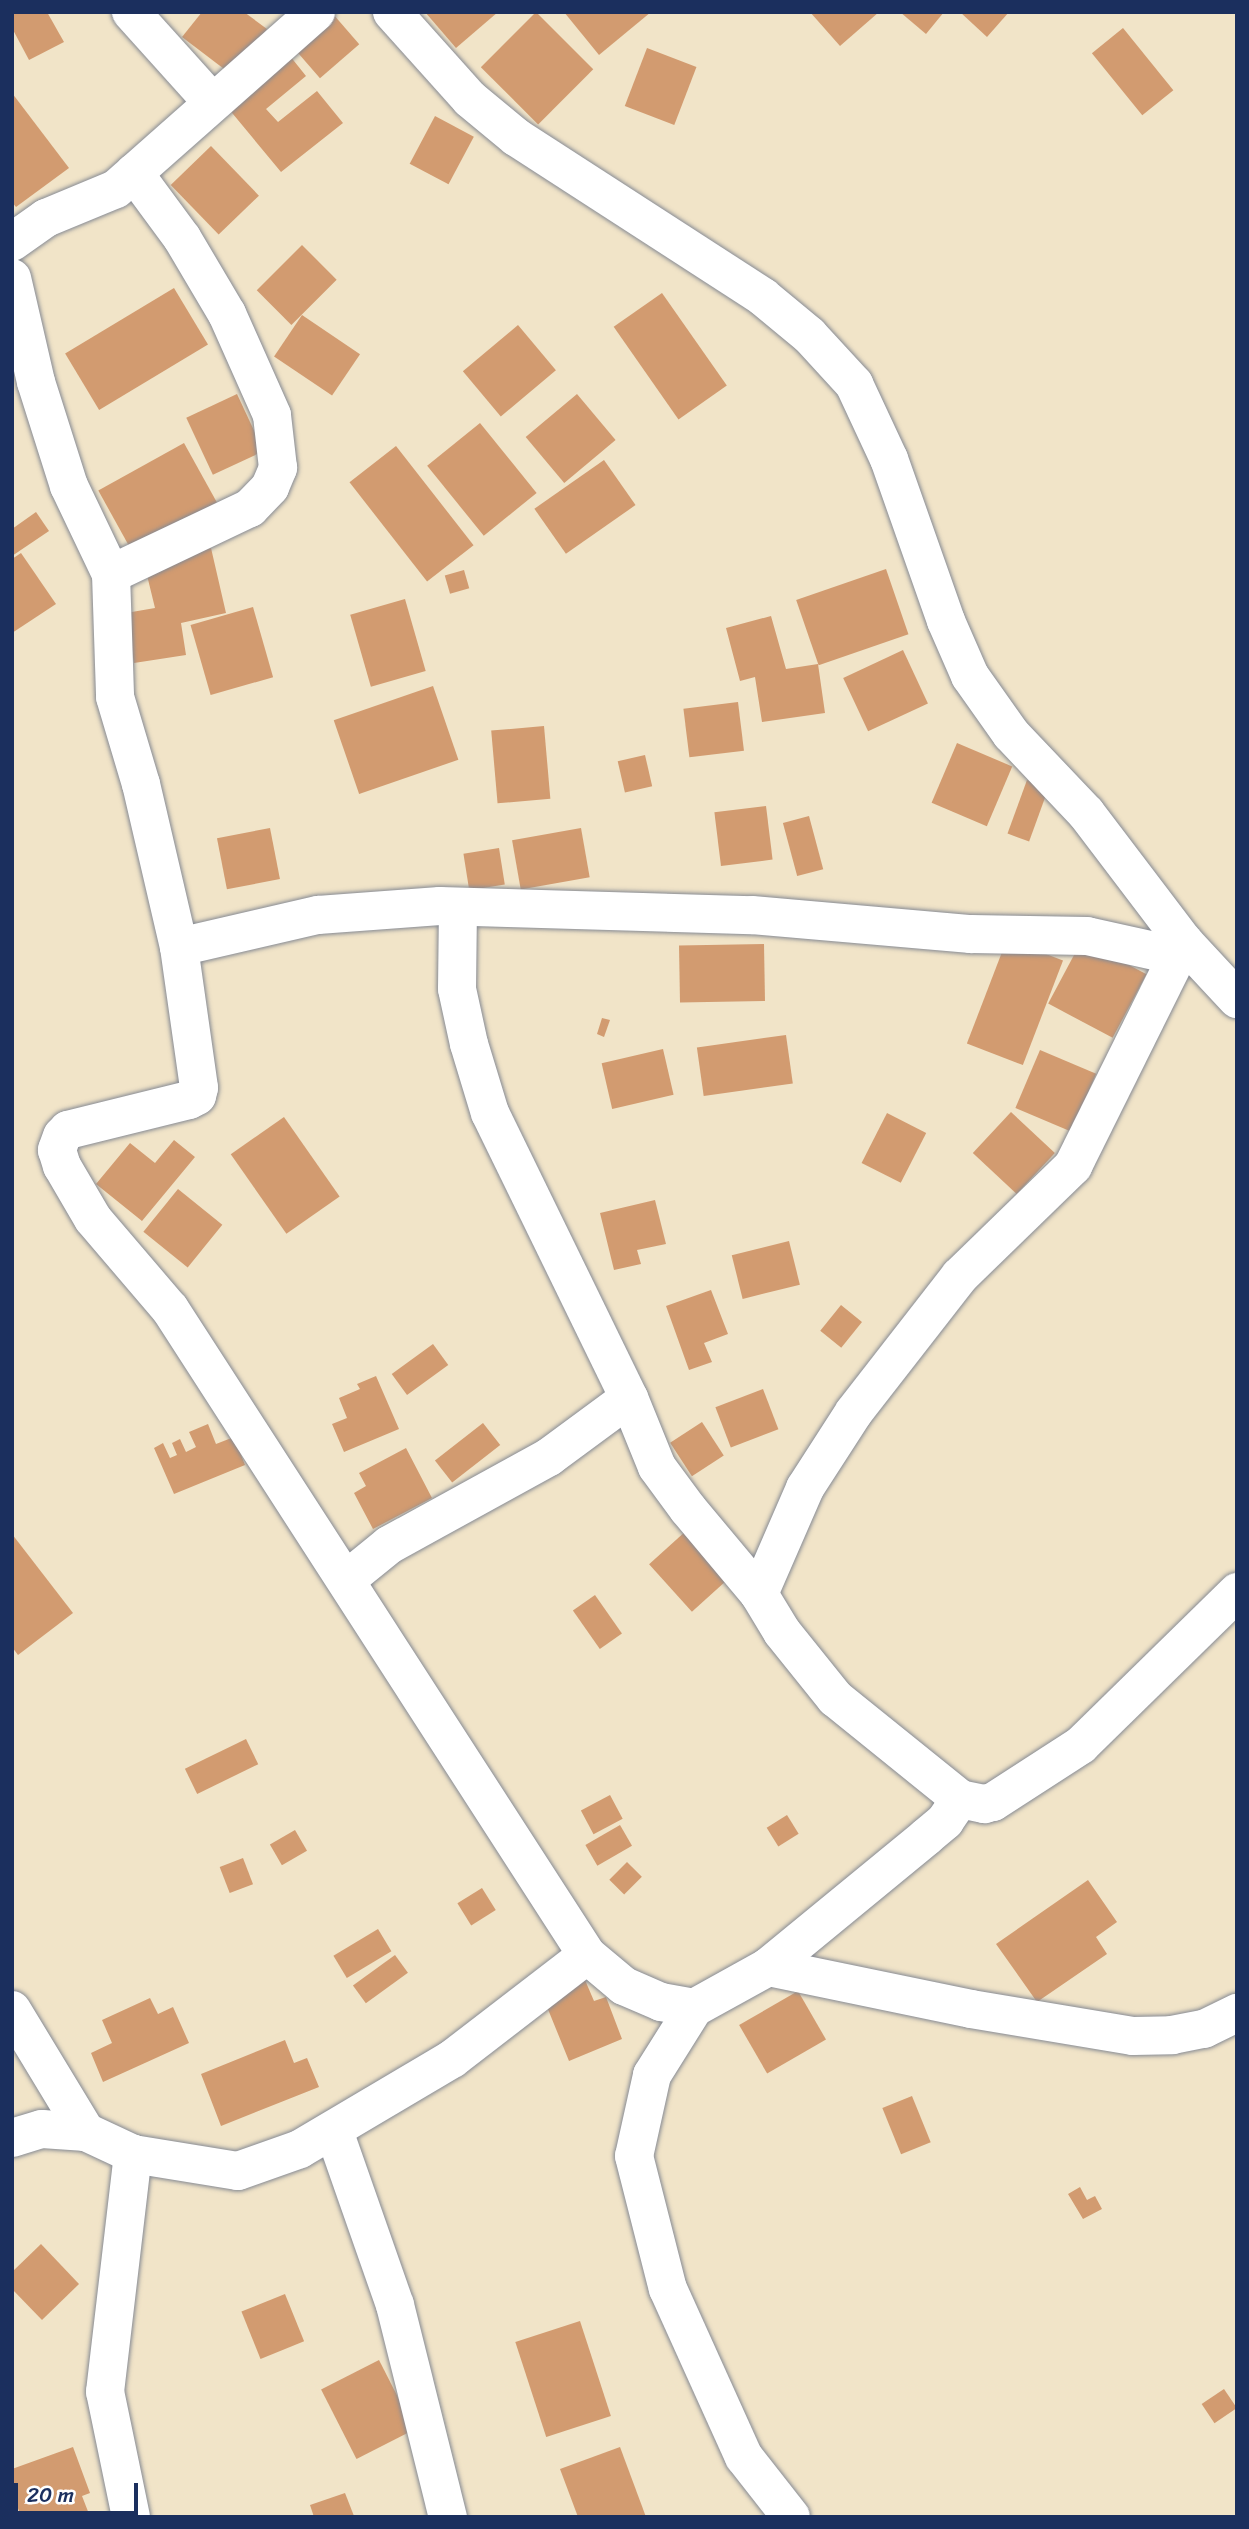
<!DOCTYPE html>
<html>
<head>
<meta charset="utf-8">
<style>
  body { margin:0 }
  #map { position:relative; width:1249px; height:2529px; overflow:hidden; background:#f1e4c8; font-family:Sriracha,sans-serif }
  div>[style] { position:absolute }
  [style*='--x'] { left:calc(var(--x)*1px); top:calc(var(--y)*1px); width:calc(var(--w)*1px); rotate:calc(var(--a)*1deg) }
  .building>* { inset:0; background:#d29b70; transform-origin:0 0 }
  .roads { filter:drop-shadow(0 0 2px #868a93) drop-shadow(0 0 2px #868a93) }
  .minor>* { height:38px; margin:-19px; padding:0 19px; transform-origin:19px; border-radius:19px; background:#fff }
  span { translate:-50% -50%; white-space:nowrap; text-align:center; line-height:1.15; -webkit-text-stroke:5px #fff; paint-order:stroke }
  .frame { position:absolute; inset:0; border:14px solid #1b2f5e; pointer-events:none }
  .scale { position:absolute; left:14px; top:2483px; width:124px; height:32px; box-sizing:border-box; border:4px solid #1b2f5e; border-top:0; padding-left:9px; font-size:21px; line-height:24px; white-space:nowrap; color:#1b2f5e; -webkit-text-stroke:5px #fff; paint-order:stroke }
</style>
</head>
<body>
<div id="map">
  <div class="building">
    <div style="clip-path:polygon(12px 12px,47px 12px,64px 42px,29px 60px,12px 28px)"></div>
    <div style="clip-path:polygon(202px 12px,244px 12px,267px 29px,232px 75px,182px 37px)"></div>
    <div style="clip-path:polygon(425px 12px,498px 12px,456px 48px)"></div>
    <div style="left:536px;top:12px;width:81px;height:78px;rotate:45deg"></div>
    <div style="clip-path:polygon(564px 12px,651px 12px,599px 55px)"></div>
    <div style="clip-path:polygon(810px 12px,879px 12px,840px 46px)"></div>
    <div style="clip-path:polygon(900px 12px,944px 12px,926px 34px)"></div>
    <div style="clip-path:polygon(960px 12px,1009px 12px,987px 37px)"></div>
    <div style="left:333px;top:14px;width:40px;height:52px;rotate:49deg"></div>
    <div style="left:1123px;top:28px;width:80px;height:40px;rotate:51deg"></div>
    <div style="left:647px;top:48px;width:53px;height:62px;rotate:21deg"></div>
    <div style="clip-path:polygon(286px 51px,306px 76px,266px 109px,278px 122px,317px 91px,343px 123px,281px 172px,223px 102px)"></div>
    <div style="clip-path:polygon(12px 93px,69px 168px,16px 207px,12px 202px)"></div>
    <div style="left:435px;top:116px;width:44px;height:54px;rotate:28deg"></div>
    <div style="left:211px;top:146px;width:69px;height:56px;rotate:46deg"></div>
    <div style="left:302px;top:245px;width:49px;height:64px;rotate:45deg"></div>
    <div style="left:174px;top:288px;width:66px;height:127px;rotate:59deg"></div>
    <div style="left:662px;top:293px;width:113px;height:59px;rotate:55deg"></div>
    <div style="left:302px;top:315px;width:70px;height:50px;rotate:34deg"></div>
    <div style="left:518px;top:325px;width:59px;height:72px;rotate:50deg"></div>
    <div style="left:237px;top:394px;width:63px;height:56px;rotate:65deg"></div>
    <div style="left:577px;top:394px;width:60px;height:67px;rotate:50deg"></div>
    <div style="left:480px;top:423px;width:90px;height:68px;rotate:51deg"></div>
    <div style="left:184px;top:443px;width:68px;height:98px;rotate:61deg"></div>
    <div style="left:396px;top:446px;width:126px;height:59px;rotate:52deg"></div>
    <div style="left:604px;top:460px;width:55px;height:85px;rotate:55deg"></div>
    <div style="clip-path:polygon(36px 512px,49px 531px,12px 556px,12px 529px)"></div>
    <div style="clip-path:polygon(211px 548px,226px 613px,181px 623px,186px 655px,134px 663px,126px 613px,155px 608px,144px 563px)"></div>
    <div style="clip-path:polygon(21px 553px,56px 604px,12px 633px,12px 559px)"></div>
    <div style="left:886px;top:569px;width:69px;height:95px;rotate:71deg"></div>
    <div style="left:464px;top:570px;width:19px;height:20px;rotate:74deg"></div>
    <div style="left:405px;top:599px;width:75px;height:57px;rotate:74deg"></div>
    <div style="left:253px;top:607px;width:73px;height:65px;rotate:74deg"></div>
    <div style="clip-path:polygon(771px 616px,786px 669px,818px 664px,825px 713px,762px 722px,755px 677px,740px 681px,726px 628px)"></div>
    <div style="left:903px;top:650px;width:59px;height:66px;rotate:65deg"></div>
    <div style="left:433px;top:686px;width:78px;height:105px;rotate:71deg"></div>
    <div style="left:738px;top:702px;width:49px;height:55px;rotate:83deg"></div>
    <div style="left:544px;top:726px;width:73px;height:53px;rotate:85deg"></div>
    <div style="left:957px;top:743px;width:60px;height:65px;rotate:23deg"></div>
    <div style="left:645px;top:755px;width:32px;height:28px;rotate:77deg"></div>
    <div style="left:1027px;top:780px;width:23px;height:57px;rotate:20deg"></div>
    <div style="left:766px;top:806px;width:54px;height:52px;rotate:83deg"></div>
    <div style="left:809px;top:816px;width:55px;height:27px;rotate:75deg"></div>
    <div style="left:270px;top:828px;width:52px;height:54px;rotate:79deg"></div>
    <div style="left:581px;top:828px;width:50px;height:70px;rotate:80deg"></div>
    <div style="left:499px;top:848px;width:37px;height:36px;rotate:81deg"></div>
    <div style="left:1007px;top:939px;width:60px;height:112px;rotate:21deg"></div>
    <div style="left:1082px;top:940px;width:73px;height:72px;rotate:28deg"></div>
    <div style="left:764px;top:944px;width:57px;height:85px;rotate:89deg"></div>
    <div style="clip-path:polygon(602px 1018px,610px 1020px,604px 1037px,597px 1034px)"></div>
    <div style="left:786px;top:1035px;width:49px;height:90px;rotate:82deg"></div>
    <div style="left:663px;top:1049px;width:47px;height:63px;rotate:77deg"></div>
    <div style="left:1040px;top:1050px;width:61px;height:63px;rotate:23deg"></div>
    <div style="left:1011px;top:1112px;width:60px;height:56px;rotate:43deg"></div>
    <div style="left:887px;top:1113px;width:44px;height:56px;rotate:27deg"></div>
    <div style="left:284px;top:1117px;width:97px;height:65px;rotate:55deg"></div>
    <div style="clip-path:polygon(174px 1140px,195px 1157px,142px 1221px,96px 1184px,130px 1143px,155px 1163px)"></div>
    <div style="left:178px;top:1189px;width:57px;height:55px;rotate:39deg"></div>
    <div style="clip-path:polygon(655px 1200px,666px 1244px,637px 1250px,641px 1264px,614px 1270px,600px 1213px)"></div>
    <div style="left:789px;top:1241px;width:45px;height:59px;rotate:76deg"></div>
    <div style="clip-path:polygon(711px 1290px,728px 1334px,704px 1343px,712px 1362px,689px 1370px,666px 1306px)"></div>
    <div style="left:841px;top:1305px;width:27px;height:33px;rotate:39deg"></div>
    <div style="left:433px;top:1344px;width:26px;height:51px;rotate:54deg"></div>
    <div style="clip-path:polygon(376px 1376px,399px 1429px,344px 1452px,332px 1424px,347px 1418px,339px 1398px,360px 1389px,357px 1384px)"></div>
    <div style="left:763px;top:1389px;width:43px;height:51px;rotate:69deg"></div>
    <div style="left:702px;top:1422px;width:40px;height:38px;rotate:57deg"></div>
    <div style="left:483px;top:1423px;width:28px;height:61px;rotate:52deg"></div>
    <div style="clip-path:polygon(208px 1424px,216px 1444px,234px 1437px,245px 1465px,174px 1494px,154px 1448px,163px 1443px,170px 1458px,177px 1455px,172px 1443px,180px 1439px,186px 1452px,196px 1447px,189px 1432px)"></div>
    <div style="clip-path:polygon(406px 1448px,432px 1498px,373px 1529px,354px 1493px,366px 1486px,359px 1473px)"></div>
    <div style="left:687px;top:1530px;width:64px;height:51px;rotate:48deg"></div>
    <div style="clip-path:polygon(12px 1534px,73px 1613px,18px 1655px,12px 1647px)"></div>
    <div style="left:595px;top:1595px;width:47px;height:27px;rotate:55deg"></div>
    <div style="left:246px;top:1739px;width:28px;height:68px;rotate:64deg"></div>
    <div style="left:610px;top:1795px;width:27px;height:33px;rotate:62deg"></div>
    <div style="left:787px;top:1815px;width:22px;height:24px;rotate:58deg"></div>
    <div style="left:620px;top:1825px;width:24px;height:40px;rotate:60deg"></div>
    <div style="left:295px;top:1830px;width:24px;height:29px;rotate:60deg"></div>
    <div style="left:243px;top:1858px;width:28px;height:25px;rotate:69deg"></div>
    <div style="left:627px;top:1862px;width:21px;height:25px;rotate:45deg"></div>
    <div style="clip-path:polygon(1088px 1880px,1117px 1922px,1096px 1937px,1107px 1954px,1037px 2002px,996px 1944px)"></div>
    <div style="left:482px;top:1888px;width:26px;height:29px;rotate:58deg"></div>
    <div style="left:378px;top:1929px;width:26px;height:52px;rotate:59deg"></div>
    <div style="left:395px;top:1955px;width:22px;height:52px;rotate:54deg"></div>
    <div style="clip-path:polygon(585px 1980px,594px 2001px,606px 1997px,622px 2039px,569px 2061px,543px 1997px)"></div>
    <div style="left:798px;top:1991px;width:56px;height:68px;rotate:60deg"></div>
    <div style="clip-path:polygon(150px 1998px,158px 2014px,173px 2007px,189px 2043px,103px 2082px,91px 2053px,112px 2043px,102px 2020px)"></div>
    <div style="clip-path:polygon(285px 2040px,294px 2063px,307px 2058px,319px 2087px,221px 2126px,201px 2074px)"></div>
    <div style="left:912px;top:2096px;width:50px;height:32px;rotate:68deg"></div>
    <div style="clip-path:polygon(1080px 2187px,1087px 2200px,1095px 2196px,1102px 2209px,1083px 2219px,1068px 2194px)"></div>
    <div style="clip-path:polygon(41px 2244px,79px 2284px,42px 2320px,12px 2289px,12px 2272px)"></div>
    <div style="left:285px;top:2294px;width:51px;height:47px;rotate:68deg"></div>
    <div style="left:580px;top:2321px;width:100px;height:68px;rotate:72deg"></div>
    <div style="left:379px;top:2360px;width:78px;height:65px;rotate:63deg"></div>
    <div style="left:1224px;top:2389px;width:23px;height:27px;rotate:56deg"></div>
    <div style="clip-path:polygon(73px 2447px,90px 2493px,82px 2496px,89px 2514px,21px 2517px,12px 2491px,12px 2469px)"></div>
    <div style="clip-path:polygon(620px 2447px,646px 2517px,578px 2517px,560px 2469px)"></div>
    <div style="clip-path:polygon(345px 2493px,354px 2516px,314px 2517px,310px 2505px)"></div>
  </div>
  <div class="roads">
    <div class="minor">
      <div style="--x:131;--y:12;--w:122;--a:48"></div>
      <div style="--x:392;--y:12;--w:117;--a:48.1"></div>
      <div style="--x:470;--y:99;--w:60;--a:39.6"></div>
      <div style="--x:516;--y:137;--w:294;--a:32.9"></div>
      <div style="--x:763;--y:297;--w:60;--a:39.6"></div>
      <div style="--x:809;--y:335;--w:67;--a:47.4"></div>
      <div style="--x:854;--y:384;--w:83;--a:65"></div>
      <div style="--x:889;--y:459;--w:172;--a:70.6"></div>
      <div style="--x:946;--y:621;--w:60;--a:66.4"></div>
      <div style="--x:970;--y:676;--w:71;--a:54.7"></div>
      <div style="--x:1011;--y:734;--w:109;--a:46.5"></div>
      <div style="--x:1086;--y:813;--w:162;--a:52.8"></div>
      <div style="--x:1184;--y:942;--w:78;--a:47.1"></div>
      <div style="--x:12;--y:242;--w:42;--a:-35.2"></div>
      <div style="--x:46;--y:218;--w:76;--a:-22.5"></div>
      <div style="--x:116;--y:189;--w:267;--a:-41.5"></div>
      <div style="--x:12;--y:278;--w:107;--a:77"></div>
      <div style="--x:36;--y:382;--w:109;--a:72.4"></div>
      <div style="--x:69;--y:486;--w:98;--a:64.5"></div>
      <div style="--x:111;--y:574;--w:123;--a:88.1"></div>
      <div style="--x:115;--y:697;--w:91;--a:73.4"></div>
      <div style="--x:141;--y:784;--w:167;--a:76.9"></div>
      <div style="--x:179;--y:947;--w:142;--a:81.9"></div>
      <div style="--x:199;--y:1088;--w:8;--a:104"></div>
      <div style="--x:197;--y:1096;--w:9;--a:153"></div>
      <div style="--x:189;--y:1100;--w:125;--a:166.1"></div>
      <div style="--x:68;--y:1130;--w:8;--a:135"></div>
      <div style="--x:62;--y:1136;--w:15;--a:110"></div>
      <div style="--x:57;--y:1150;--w:17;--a:73"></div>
      <div style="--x:62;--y:1166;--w:61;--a:59.7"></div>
      <div style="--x:93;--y:1219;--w:118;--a:49.5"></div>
      <div style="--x:170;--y:1309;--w:769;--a:57.16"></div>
      <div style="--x:587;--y:1955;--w:48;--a:40"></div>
      <div style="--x:624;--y:1986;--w:40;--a:23.4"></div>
      <div style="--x:661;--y:2002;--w:34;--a:10"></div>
      <div style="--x:694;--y:2008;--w:85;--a:-29"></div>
      <div style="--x:768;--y:1967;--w:205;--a:-39.4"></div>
      <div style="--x:926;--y:1837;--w:25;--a:-40"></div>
      <div style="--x:945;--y:1821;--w:27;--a:-56"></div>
      <div style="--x:111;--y:574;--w:154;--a:-25.4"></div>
      <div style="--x:250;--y:508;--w:29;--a:-46"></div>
      <div style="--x:270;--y:487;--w:21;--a:-67"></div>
      <div style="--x:278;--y:468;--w:53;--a:-96.5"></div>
      <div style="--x:272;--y:415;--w:111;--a:-114"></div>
      <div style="--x:227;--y:314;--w:88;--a:-120.6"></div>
      <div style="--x:182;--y:238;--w:81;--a:-126.4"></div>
      <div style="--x:458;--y:907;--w:82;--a:90.7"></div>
      <div style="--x:457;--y:989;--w:56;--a:77.7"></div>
      <div style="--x:469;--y:1044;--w:72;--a:73.1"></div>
      <div style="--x:490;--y:1113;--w:317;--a:64"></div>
      <div style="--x:629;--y:1398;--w:74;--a:67.9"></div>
      <div style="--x:657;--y:1467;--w:52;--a:53.6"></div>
      <div style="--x:688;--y:1509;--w:111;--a:50.1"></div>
      <div style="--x:759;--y:1594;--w:44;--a:58.8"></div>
      <div style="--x:782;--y:1632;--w:85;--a:51.2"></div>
      <div style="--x:835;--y:1698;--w:161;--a:38.9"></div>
      <div style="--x:960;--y:1799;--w:25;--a:12"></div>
      <div style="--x:984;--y:1804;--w:9;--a:-13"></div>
      <div style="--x:993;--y:1802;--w:105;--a:-32.9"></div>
      <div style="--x:1081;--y:1745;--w:219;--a:-44.4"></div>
      <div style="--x:179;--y:947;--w:143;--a:-13"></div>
      <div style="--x:318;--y:915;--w:122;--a:-4.2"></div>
      <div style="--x:440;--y:906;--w:312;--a:1.7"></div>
      <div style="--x:752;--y:915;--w:220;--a:5"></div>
      <div style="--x:971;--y:934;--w:116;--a:1"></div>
      <div style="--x:1087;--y:936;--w:92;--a:12.5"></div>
      <div style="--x:346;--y:1580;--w:55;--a:-39.1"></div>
      <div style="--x:389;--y:1545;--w:183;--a:-28.8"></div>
      <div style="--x:549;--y:1457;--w:99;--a:-36.4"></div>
      <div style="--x:759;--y:1594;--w:116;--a:-66.5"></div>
      <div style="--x:805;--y:1488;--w:90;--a:-57.2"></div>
      <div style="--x:854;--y:1412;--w:172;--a:-52.1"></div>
      <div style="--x:960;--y:1276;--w:158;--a:-44.2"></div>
      <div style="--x:1073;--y:1166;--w:250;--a:-63.6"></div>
      <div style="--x:768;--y:1967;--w:207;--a:11.7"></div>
      <div style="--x:971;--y:2009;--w:164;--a:9.5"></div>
      <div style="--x:1133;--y:2036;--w:39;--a:-1"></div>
      <div style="--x:1172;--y:2035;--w:33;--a:-11"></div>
      <div style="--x:1204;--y:2029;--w:37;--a:-26"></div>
      <div style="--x:694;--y:2008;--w:79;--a:122.1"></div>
      <div style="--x:652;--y:2075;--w:83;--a:102.5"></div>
      <div style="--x:634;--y:2156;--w:137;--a:75.7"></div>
      <div style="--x:668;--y:2289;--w:184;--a:65.7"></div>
      <div style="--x:744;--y:2457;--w:76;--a:51.9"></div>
      <div style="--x:12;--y:2010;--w:143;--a:58.8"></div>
      <div style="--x:334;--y:2131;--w:184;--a:70.7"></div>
      <div style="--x:395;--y:2305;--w:219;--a:76"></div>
      <div style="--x:12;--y:2138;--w:31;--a:-17"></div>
      <div style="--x:42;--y:2129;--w:44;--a:3.9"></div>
      <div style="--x:86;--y:2132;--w:52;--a:25.1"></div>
      <div style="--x:133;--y:2154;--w:106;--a:9.2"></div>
      <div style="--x:238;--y:2171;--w:66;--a:-19.5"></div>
      <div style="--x:300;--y:2149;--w:177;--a:-30.6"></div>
      <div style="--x:452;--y:2059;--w:170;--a:-37.6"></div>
      <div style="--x:131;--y:2517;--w:128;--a:-101.7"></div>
      <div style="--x:105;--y:2392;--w:240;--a:-83.3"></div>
    </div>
  </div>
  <div class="frame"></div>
  <div class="scale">20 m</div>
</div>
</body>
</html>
